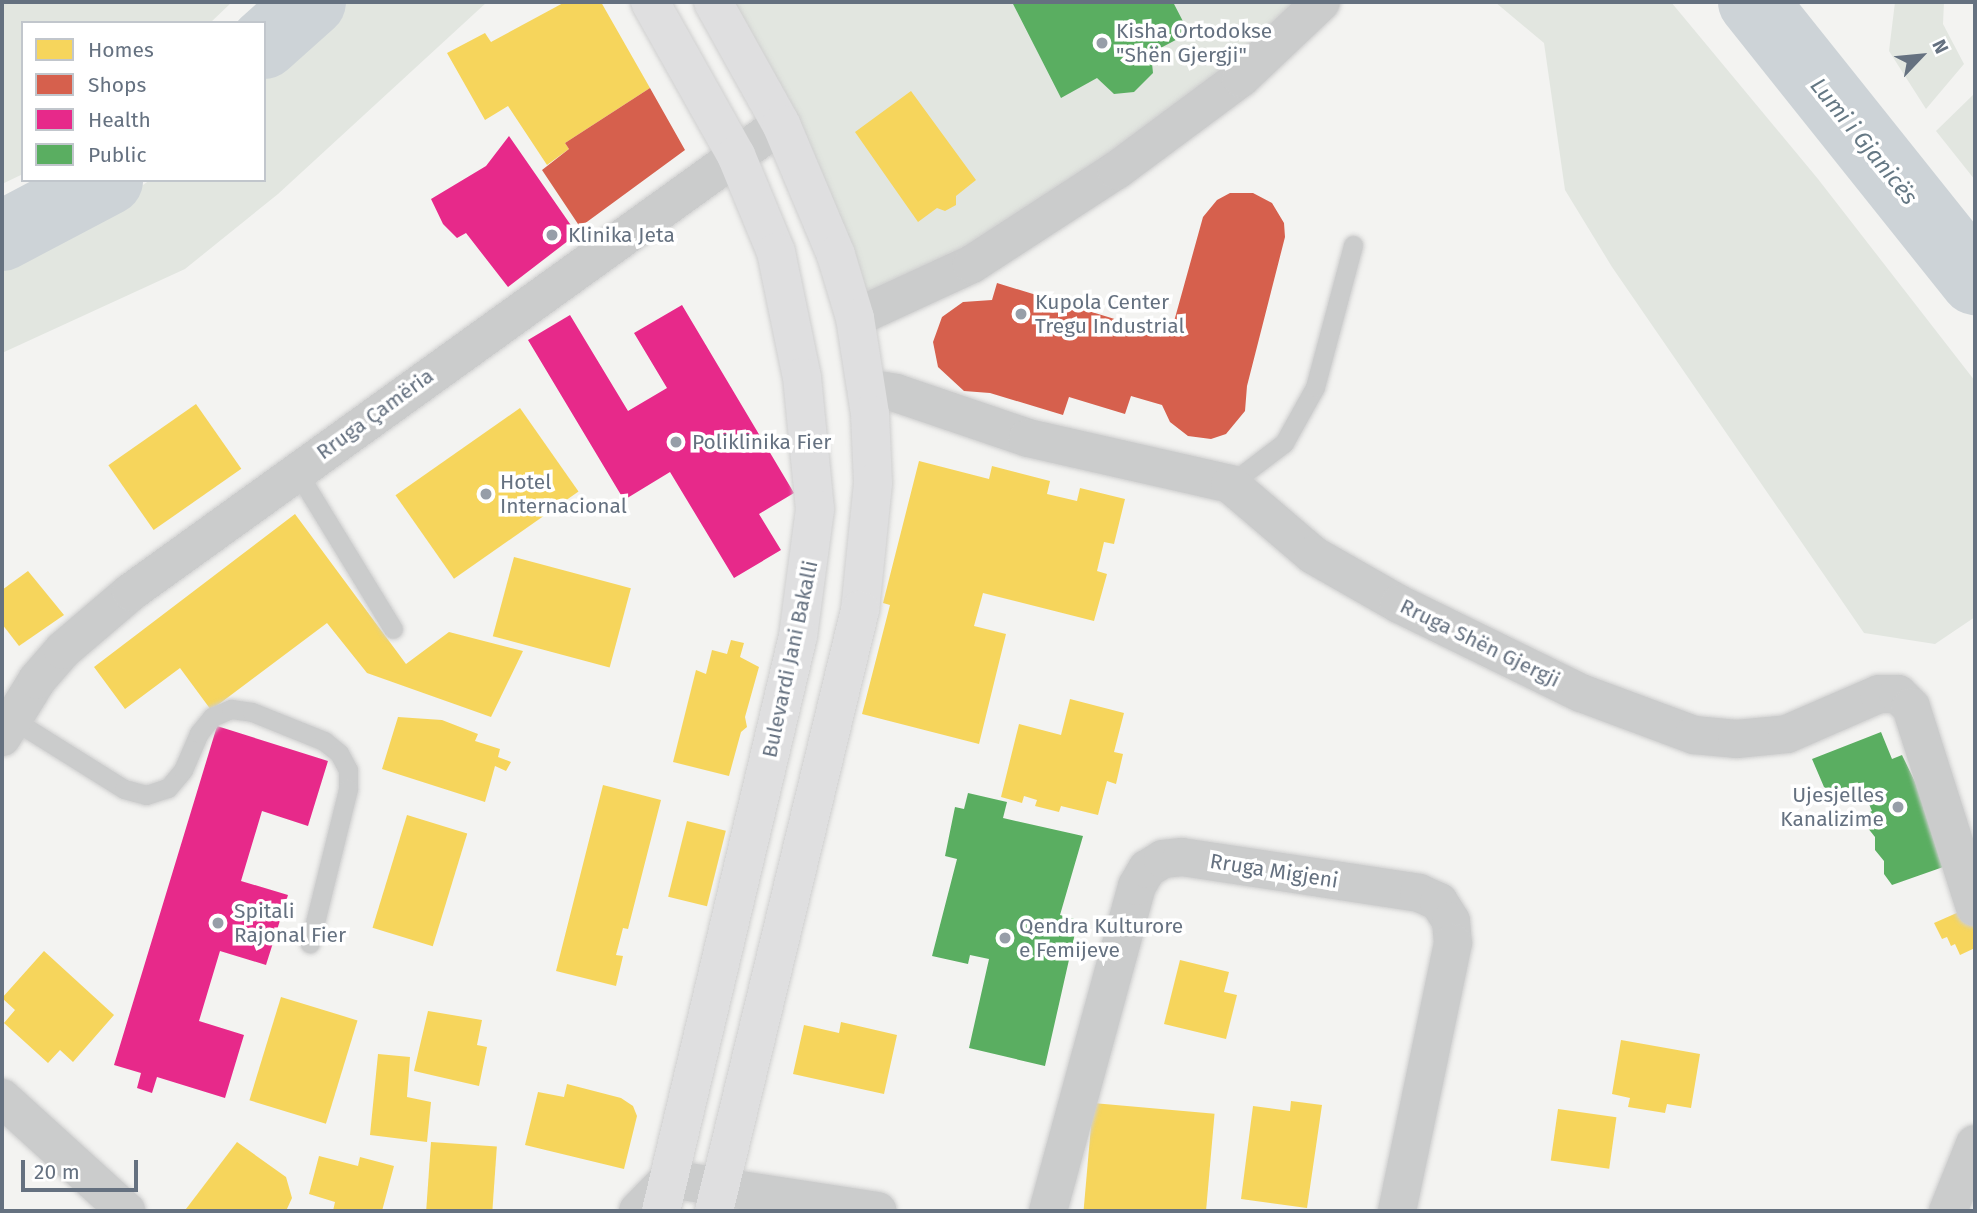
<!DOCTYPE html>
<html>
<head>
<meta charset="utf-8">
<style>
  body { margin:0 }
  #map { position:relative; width:1977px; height:1213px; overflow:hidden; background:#f3f3f1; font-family:"Fira Sans",sans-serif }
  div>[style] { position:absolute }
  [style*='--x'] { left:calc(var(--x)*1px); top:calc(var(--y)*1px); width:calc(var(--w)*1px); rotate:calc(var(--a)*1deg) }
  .green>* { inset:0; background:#e2e6e0 }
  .homes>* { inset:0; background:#f6d55c; transform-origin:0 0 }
  .shops>* { inset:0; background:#d6604d }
  .health>* { inset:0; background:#e7298a }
  .public>* { inset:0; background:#5aae61 }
  .river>* { height:70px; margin:-35px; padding:0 35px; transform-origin:35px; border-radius:35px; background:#cdd3d7 }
  .roads { filter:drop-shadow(0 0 2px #cfcfcf) drop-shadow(0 0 2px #cfcfcf) }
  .service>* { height:19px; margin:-9.5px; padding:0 9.5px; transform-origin:9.5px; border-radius:9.5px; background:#cbcccc }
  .minor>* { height:38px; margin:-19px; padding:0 19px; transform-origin:19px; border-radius:19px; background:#cbcccc }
  .tertiary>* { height:38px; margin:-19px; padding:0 19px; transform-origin:19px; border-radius:19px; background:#cbcccc }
  .secondary>* { height:38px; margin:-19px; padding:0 19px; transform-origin:19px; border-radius:19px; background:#dfdfe0 }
  .dots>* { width:19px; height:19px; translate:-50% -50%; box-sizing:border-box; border:4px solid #fff; border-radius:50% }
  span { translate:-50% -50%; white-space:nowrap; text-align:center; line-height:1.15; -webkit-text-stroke:7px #fff; paint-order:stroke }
  .poi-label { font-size:21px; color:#657180 }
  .left { translate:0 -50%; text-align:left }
  .right { translate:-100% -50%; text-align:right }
  .street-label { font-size:21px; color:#657180 }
  .water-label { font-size:23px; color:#657884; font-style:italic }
  .frame { position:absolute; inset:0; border:4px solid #657180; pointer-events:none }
  .legend { position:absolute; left:21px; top:21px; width:245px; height:161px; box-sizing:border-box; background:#fff; border:2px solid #c1c6cc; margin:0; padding:9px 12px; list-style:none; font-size:21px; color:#657180 }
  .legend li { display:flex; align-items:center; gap:14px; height:35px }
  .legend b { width:35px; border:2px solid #c1c6cc }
  .north { position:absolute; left:1886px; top:21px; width:70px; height:70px; -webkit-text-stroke:5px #fff; paint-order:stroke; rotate:64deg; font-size:19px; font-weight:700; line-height:28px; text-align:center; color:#657180 }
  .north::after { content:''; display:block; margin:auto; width:24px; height:32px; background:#657180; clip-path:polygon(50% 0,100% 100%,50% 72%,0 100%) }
  .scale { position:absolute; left:21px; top:1160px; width:117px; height:32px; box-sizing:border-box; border:4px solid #657180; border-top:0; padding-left:9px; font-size:21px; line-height:24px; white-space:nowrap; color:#657180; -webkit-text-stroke:5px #fff; paint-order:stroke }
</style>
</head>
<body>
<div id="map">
  <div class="green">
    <div style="clip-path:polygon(2px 2px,232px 2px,210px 23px,23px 23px,23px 174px,2px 184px)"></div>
    <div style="clip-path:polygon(342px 2px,487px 2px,278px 194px,185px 269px,2px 353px,2px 266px,73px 235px,150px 180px,264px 180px,264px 76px)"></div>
    <div style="clip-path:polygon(726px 2px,1303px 2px,1235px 66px,966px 254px,861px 303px)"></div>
    <div style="clip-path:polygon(1495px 2px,1671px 2px,1818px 179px,1975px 381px,1975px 617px,1935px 644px,1864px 633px,1612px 267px,1565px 190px,1544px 43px)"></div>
    <div style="clip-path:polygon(1895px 2px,1944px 2px,1943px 24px,1964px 64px,1926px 109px,1889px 51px)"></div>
    <div style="clip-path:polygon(1975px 93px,1975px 180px,1936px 131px)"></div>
  </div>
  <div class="homes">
    <div style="clip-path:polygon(565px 2px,601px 2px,650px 88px,565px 143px,569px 149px,547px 165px,508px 106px,485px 120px,447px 53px,485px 33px,491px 42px)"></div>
    <div style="clip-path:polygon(911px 91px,976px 180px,956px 196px,956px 205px,945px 211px,937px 208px,918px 222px,855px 132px)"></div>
    <div style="left:196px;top:404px;width:79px;height:107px;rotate:55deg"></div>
    <div style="left:520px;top:408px;width:102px;height:152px;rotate:55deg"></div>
    <div style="clip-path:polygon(919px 461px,989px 479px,992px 466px,1050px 481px,1047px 494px,1077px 501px,1080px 488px,1125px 499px,1114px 544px,1104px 542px,1097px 571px,1107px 574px,1094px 621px,983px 593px,974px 626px,1006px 634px,979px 744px,862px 714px,890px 605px,883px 603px)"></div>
    <div style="clip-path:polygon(295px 514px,406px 664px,449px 632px,523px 651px,491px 717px,367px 673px,327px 623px,211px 710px,180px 668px,125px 709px,94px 667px)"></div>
    <div style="left:514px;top:557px;width:121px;height:82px;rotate:15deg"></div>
    <div style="clip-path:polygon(28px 571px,64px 615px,19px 646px,2px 624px,2px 590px)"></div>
    <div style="clip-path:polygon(731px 640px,744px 643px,740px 657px,759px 667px,745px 717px,747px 727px,741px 732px,729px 776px,673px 762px,696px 670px,706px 674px,712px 650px,727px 654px)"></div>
    <div style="clip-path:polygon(1070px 699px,1124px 713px,1114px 752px,1123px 754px,1116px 784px,1107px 781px,1098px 815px,1061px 806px,1059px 812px,1035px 806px,1037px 800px,1024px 796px,1022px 803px,1001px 797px,1019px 724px,1061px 735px)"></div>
    <div style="clip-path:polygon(398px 717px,442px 720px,478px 734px,475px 741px,500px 749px,498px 757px,511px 762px,506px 771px,495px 766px,485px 802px,382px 769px)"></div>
    <div style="clip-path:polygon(603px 785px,661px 800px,628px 929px,623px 928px,616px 955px,623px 956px,616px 986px,556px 971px)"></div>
    <div style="left:407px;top:815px;width:63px;height:118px;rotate:17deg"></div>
    <div style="left:687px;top:821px;width:40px;height:78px;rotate:14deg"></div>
    <div style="clip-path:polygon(1968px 908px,1975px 924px,1975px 948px,1960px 955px,1955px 944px,1951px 946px,1947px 937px,1942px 939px,1934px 923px)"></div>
    <div style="clip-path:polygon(44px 951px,114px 1015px,73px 1062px,60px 1050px,48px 1063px,4px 1023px,15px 1010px,2px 998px)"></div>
    <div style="clip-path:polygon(1180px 960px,1229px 972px,1224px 992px,1237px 995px,1226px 1039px,1164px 1024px)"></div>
    <div style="left:281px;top:997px;width:80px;height:108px;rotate:17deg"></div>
    <div style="clip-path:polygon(428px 1011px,482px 1020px,477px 1045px,487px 1047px,479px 1086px,414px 1071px)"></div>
    <div style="clip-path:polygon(841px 1022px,897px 1035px,884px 1094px,793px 1074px,804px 1025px,839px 1033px)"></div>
    <div style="clip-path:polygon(1621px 1040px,1700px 1054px,1691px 1108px,1667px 1104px,1665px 1113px,1628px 1107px,1630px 1098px,1612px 1094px)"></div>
    <div style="clip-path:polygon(378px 1054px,410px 1057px,407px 1097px,431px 1102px,427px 1142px,370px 1135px)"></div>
    <div style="clip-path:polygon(567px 1084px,621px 1098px,633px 1106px,637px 1116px,624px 1169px,525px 1145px,538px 1092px,564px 1097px)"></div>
    <div style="clip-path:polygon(1291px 1101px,1322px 1105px,1307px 1208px,1241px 1199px,1253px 1106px,1290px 1111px)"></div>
    <div style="left:1093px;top:1103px;width:122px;height:108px;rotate:5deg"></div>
    <div style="left:1558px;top:1109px;width:59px;height:52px;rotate:8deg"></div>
    <div style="clip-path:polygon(237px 1142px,286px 1177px,292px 1198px,286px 1211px,186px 1209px)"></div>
    <div style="left:431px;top:1142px;width:66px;height:69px;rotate:4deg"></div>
    <div style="clip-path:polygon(319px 1156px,358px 1166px,360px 1157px,394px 1166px,382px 1211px,333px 1211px,335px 1202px,309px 1194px)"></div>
  </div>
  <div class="shops">
    <div style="clip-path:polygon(650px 88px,685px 150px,580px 227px,542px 170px,569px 149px,565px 143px)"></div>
    <div style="clip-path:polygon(1230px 193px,1253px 193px,1272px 203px,1284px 223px,1285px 237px,1247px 386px,1245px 411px,1226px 434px,1211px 439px,1188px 436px,1170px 422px,1162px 405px,1131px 396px,1125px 414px,1069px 397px,1063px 415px,990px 393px,964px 391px,938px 367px,933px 342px,942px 317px,963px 302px,992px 300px,997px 283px,1170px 336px,1203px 217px,1217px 200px)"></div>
  </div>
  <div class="health">
    <div style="clip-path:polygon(509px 136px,577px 234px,508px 287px,466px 233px,457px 238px,443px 224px,431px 199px,486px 166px)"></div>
    <div style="clip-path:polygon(682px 305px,794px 493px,759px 514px,781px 550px,734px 578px,670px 472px,624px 500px,528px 340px,570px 315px,628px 411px,667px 388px,634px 333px)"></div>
    <div style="clip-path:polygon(217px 726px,328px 761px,308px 826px,262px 811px,241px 881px,288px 895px,266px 965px,220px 951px,199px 1021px,244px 1035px,225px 1098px,157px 1077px,152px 1093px,137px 1088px,141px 1073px,114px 1065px)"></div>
  </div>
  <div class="public">
    <div style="clip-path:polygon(1012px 2px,1173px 2px,1189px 33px,1151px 53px,1153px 73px,1134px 92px,1114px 94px,1097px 78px,1061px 98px)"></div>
    <div style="clip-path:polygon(1881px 732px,1892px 759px,1902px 755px,1926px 804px,1946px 866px,1892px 885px,1884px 874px,1884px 861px,1875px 850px,1875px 837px,1867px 827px,1866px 814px,1872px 811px,1865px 795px,1846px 787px,1833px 792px,1824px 787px,1812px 759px)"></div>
    <div style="clip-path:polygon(968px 793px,1007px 802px,1003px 818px,1083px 836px,1060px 915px,1078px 920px,1045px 1066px,969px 1048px,989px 959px,970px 955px,968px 964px,932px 956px,957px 859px,945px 856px,955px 807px,964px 809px)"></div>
  </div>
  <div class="river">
    <div style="--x:1753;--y:2;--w:356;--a:51.4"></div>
    <div style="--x:264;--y:44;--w:63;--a:-41.8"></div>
    <div style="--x:2;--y:236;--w:120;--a:-27.8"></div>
  </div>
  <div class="roads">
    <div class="service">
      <div style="--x:296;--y:470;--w:186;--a:58.6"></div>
      <div style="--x:1230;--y:484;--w:68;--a:-37.2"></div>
      <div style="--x:1284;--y:443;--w:64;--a:-61"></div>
      <div style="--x:1315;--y:387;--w:147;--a:-75"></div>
      <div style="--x:12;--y:719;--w:132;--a:32"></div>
      <div style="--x:124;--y:789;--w:23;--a:15"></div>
      <div style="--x:146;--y:795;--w:23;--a:-18"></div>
      <div style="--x:168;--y:788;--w:23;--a:-50"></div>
      <div style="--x:183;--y:770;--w:40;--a:-66.6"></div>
      <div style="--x:199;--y:733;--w:21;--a:-51"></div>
      <div style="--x:212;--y:717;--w:21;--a:-23"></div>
      <div style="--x:231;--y:709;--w:21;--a:8"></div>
      <div style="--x:252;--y:712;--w:78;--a:21.9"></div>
      <div style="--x:324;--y:741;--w:19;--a:39"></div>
      <div style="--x:339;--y:753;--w:19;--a:62"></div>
      <div style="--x:348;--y:770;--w:19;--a:90"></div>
      <div style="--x:348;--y:789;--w:159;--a:103.9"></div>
    </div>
    <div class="minor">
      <div style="--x:855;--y:318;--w:129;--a:-24.8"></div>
      <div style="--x:972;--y:264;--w:173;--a:-33"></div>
      <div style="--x:1117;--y:170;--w:154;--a:-36.6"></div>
      <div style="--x:1241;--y:78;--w:110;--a:-43.5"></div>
      <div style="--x:866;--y:388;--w:30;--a:9"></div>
      <div style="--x:896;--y:393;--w:139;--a:18.8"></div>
      <div style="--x:1028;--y:438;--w:207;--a:12.8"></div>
      <div style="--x:1230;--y:484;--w:109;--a:40.5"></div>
      <div style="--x:1313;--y:555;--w:99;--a:29.7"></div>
      <div style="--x:1399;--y:604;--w:203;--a:26.1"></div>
      <div style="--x:1581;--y:693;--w:121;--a:20.4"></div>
      <div style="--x:1694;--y:735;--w:43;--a:5.3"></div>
      <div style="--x:1737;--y:739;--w:50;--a:-5.7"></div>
      <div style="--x:1787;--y:734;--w:100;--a:-23.5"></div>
      <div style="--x:1879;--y:694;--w:19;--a:0"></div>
      <div style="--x:1898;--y:694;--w:18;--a:45"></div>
      <div style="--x:1911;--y:707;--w:210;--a:72.3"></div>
      <div style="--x:2;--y:737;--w:67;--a:-58.4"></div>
      <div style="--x:37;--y:680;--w:40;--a:-49"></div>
      <div style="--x:63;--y:650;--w:89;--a:-40.5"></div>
      <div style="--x:131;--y:592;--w:801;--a:-35.75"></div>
      <div style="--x:2;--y:1098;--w:168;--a:42.3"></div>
      <div style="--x:638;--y:1211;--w:45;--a:-45.9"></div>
      <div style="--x:1048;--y:1211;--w:337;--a:-74.7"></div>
      <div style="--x:1137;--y:886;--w:20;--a:-60"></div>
      <div style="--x:1147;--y:869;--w:19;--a:-32"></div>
      <div style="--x:1163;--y:859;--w:19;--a:-6"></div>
      <div style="--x:1182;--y:857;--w:240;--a:8.6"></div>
      <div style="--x:1419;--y:893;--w:22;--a:24"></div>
      <div style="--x:1439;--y:902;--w:22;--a:58"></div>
      <div style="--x:1451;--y:921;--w:22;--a:85"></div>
      <div style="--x:1453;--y:943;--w:274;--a:101.8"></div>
      <div style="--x:1948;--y:1211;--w:72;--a:-68.1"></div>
    </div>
    <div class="tertiary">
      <div style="--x:669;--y:1179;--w:211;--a:8.7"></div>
    </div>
    <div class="secondary">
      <div style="--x:650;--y:2;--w:176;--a:60.7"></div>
      <div style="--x:736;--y:155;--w:105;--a:67.6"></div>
      <div style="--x:776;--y:252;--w:128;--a:78.3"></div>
      <div style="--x:802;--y:377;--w:133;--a:84.4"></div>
      <div style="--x:815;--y:509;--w:128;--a:97.6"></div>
      <div style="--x:798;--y:636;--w:591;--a:103.4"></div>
      <div style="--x:713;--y:2;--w:140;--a:60.9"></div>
      <div style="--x:781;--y:124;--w:142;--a:67.2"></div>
      <div style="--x:836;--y:255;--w:66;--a:73.2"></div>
      <div style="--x:855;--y:318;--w:97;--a:81.1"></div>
      <div style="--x:870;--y:414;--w:69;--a:87.5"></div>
      <div style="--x:873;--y:483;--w:128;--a:95.8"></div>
      <div style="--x:860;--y:610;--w:618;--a:103.65"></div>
    </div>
  </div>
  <div class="dots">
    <div style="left:1102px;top:43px;background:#979ea8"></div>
    <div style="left:552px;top:235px;background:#979ea8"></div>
    <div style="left:1021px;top:314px;background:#979ea8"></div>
    <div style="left:676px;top:442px;background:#979ea8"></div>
    <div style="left:486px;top:494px;background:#979ea8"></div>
    <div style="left:1898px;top:807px;background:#979ea8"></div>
    <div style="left:218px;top:923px;background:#979ea8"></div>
    <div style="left:1005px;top:938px;background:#979ea8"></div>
  </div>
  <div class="poi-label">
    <span class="left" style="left:1116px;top:43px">Kisha Ortodokse<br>"Shën Gjergji"</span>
    <span class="left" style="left:568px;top:235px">Klinika Jeta</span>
    <span class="left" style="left:1035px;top:314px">Kupola Center<br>Tregu Industrial</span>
    <span class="left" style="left:692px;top:442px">Poliklinika Fier</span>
    <span class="left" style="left:500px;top:494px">Hotel<br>Internacional</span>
    <span class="right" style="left:1884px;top:807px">Ujesjelles<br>Kanalizime</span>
    <span class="left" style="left:234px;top:923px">Spitali<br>Rajonal Fier</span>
    <span class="left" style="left:1019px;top:938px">Qendra Kulturore<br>e Femijeve</span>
  </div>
  <div class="street-label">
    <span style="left:375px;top:414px;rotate:-36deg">Rruga Çamëria</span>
    <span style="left:1480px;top:643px;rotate:26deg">Rruga Shën Gjergji</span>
    <span style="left:790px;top:659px;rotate:-78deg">Bulevardi Jani Bakalli</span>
    <span style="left:1274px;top:871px;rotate:9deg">Rruga Migjeni</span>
  </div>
  <div class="water-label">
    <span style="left:1864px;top:141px;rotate:51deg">Lumi i Gjanicës</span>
  </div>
  <div class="frame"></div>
  <ul class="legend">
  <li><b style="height:19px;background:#f6d55c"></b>Homes</li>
  <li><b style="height:19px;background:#d6604d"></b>Shops</li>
  <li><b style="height:19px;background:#e7298a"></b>Health</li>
  <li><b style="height:19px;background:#5aae61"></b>Public</li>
  </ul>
  <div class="north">N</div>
  <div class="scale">20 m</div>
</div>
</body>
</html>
